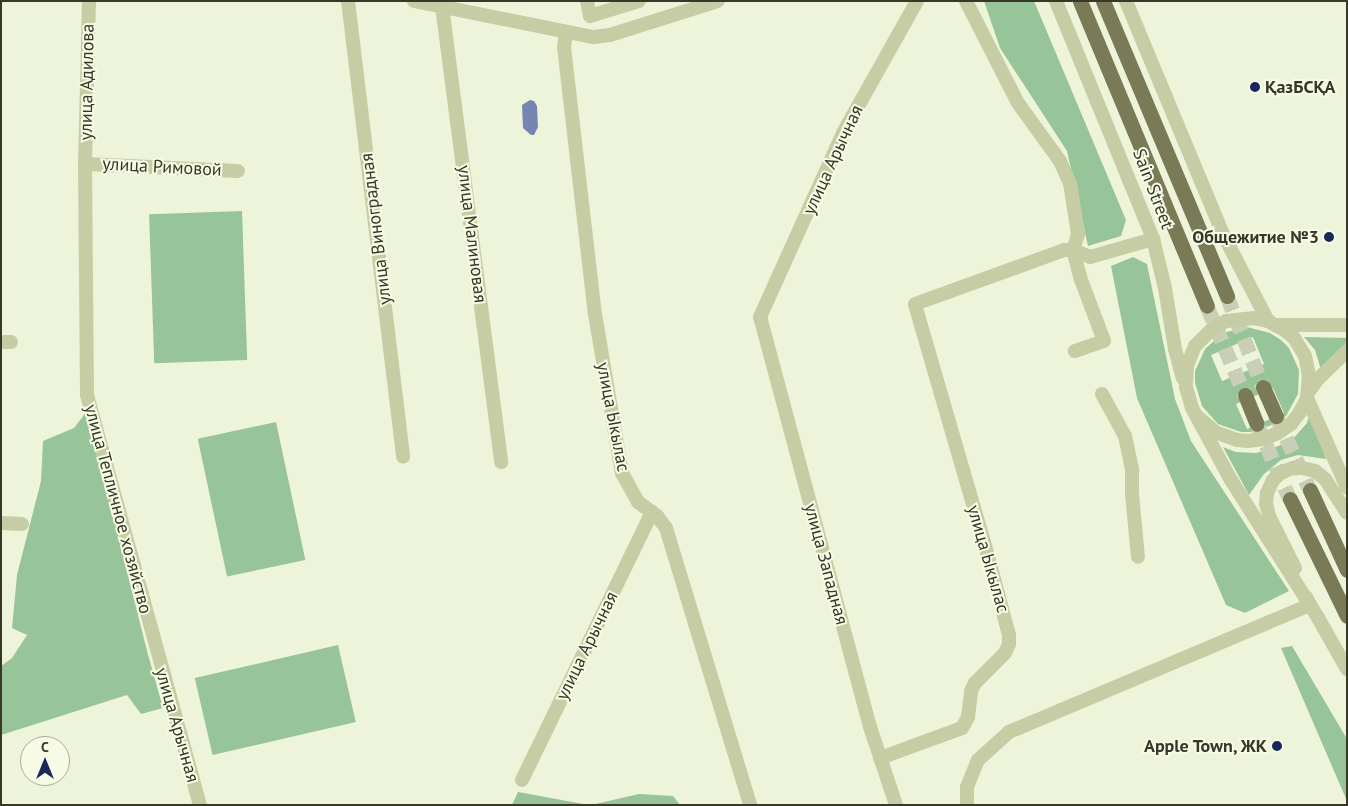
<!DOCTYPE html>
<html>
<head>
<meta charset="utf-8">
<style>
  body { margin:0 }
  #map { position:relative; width:1348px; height:806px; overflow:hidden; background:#eef4da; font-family:"PT Sans",sans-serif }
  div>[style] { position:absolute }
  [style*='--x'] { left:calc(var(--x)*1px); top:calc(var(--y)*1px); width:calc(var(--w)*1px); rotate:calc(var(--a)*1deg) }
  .green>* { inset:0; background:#98c49a; transform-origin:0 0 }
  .water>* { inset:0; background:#7685b4 }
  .major-tunnel>* { height:15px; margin-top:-7.5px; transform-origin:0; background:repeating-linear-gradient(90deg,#c9ceb6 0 15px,transparent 0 23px) }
  .minor>* { height:14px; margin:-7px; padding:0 7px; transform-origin:7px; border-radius:7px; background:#c6cda4 }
  .major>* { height:15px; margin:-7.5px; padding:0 7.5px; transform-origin:7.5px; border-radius:7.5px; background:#7a7b56 }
  .dots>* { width:14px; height:14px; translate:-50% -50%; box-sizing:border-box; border:2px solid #f6fbe6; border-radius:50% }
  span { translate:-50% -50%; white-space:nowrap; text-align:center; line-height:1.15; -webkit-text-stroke:4px #f6fbe6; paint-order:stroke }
  .street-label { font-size:18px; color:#373827 }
  .poi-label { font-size:18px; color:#373827; font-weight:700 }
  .left { translate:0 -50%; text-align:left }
  .right { translate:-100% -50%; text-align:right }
  .frame { position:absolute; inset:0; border:2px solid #373827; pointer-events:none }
  .north { position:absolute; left:20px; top:736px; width:50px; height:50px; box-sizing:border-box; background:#f6fbe6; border:1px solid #aaad9a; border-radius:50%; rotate:0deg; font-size:14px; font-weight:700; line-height:20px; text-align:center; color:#373827 }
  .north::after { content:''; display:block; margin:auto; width:18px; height:22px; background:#18285d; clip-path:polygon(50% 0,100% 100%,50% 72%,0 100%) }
</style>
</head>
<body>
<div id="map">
  <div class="green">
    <div style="clip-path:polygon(984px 1px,1034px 1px,1126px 220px,1121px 236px,1088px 246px,1067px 151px,1000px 48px)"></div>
    <div style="left:242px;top:211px;width:149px;height:93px;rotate:88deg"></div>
    <div style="clip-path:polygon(1133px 257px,1147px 264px,1175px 399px,1191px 441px,1289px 591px,1245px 613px,1226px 605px,1137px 398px,1111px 266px)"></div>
    <div style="clip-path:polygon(evenodd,1247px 327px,1270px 333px,1281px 340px,1289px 348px,1299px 370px,1298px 394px,1286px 416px,1276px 423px,1254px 432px,1241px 432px,1218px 424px,1202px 406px,1195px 383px,1195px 371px,1205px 349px,1223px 333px,1247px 327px,1253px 337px,1264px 364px,1222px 381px,1211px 355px,1253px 337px,1247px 327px,1273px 388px,1284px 413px,1247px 429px,1236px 404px,1273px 388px)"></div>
    <div style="clip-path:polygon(1304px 337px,1347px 338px,1347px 342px,1321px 370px,1315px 350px)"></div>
    <div style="clip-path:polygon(87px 411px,147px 651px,163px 708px,141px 714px,127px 695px,1px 735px,1px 666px,12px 658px,27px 635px,12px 628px,17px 575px,41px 481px,43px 441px,74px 428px)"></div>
    <div style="clip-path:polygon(1310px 412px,1326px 459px,1298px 455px,1281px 460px,1264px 474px,1249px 495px,1223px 447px,1236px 452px,1256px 453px,1271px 449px,1292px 440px,1307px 423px)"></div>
    <div style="left:276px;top:422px;width:141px;height:80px;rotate:78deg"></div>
    <div style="left:338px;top:645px;width:79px;height:147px;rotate:77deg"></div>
    <div style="clip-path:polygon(1292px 646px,1347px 739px,1347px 801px,1281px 648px)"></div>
    <div style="clip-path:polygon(518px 792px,589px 805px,512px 805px)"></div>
    <div style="clip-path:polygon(639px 794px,673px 796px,680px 805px,591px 805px)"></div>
  </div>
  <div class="water">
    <div style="clip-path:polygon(530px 100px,534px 101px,537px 106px,538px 127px,534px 135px,531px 135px,523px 128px,522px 105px)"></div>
  </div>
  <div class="major-tunnel">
    <div style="--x:1227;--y:296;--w:98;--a:68.4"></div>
    <div style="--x:1207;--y:306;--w:97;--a:66.9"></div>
    <div style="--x:1277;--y:417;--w:80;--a:65.7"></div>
    <div style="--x:1257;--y:424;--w:82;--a:66.3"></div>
  </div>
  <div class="minor">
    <div style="--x:89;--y:1;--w:163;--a:91.4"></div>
    <div style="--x:85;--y:164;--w:231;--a:89.5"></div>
    <div style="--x:87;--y:395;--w:425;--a:74.6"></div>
    <div style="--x:348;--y:1;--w:459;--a:83.1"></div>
    <div style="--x:414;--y:1;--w:183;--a:11.4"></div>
    <div style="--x:593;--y:37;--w:17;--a:-7"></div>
    <div style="--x:610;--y:35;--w:113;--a:-17.5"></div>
    <div style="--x:587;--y:1;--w:15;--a:79"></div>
    <div style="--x:590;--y:16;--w:51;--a:-17"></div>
    <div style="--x:966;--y:1;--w:114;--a:63"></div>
    <div style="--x:1018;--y:103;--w:72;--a:54.1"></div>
    <div style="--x:1060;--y:161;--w:24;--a:66"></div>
    <div style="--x:1070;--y:183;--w:52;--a:81.1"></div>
    <div style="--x:1078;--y:234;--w:17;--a:107"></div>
    <div style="--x:1073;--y:250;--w:28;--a:75"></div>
    <div style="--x:1080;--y:277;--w:68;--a:69.4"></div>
    <div style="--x:1104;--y:341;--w:31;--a:161"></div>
    <div style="--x:1056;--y:1;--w:257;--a:67.8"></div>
    <div style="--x:1153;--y:239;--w:50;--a:76.2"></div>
    <div style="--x:1165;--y:288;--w:62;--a:80.7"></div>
    <div style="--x:1175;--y:349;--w:30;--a:75"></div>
    <div style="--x:1126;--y:1;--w:252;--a:67.4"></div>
    <div style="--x:1223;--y:234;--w:98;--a:62.7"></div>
    <div style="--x:442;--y:6;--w:460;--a:82.6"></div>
    <div style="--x:566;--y:33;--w:14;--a:98"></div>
    <div style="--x:564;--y:47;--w:269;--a:83.4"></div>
    <div style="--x:595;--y:314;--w:161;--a:80.4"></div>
    <div style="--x:622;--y:473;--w:33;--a:61"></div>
    <div style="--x:638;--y:502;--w:24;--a:36"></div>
    <div style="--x:657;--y:516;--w:15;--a:53"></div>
    <div style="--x:666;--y:528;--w:289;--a:73.1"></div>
    <div style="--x:85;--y:164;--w:153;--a:2.6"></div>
    <div style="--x:1278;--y:325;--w:69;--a:0"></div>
    <div style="--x:1;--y:342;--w:10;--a:0"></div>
    <div style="--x:1309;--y:391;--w:15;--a:-53"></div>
    <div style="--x:1318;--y:379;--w:40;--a:-44"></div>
    <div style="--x:1102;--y:394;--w:48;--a:61.3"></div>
    <div style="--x:1125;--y:436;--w:35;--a:78"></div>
    <div style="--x:1132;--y:470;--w:24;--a:90"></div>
    <div style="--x:1132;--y:494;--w:63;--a:84.6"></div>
    <div style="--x:1307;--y:398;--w:98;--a:66"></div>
    <div style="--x:1198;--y:417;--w:23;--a:41"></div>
    <div style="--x:1215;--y:432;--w:23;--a:20"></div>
    <div style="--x:1237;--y:440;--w:11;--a:5"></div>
    <div style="--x:1248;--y:441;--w:16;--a:-7"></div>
    <div style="--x:1264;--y:439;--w:15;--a:-23"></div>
    <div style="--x:1278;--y:433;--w:16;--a:-35"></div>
    <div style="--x:1291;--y:424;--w:15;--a:-53"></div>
    <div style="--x:1300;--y:412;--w:16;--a:-63"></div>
    <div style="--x:1307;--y:398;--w:22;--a:-85"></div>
    <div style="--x:1309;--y:376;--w:20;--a:-101"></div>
    <div style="--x:1305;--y:356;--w:21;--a:-121"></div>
    <div style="--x:1294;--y:338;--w:11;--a:-139"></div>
    <div style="--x:1286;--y:331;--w:21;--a:-151"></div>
    <div style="--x:1268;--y:321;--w:14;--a:-168"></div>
    <div style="--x:1254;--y:318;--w:28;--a:174"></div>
    <div style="--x:1226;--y:321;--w:15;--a:152"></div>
    <div style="--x:1213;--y:328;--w:25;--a:135"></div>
    <div style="--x:1195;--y:346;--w:22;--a:112"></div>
    <div style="--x:1187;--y:366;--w:21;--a:93"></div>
    <div style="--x:1186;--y:387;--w:22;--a:74"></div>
    <div style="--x:1192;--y:408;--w:82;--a:61.6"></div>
    <div style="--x:1231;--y:480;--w:161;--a:57.7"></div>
    <div style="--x:1317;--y:616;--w:61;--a:60.5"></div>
    <div style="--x:1;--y:523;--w:21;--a:3"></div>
    <div style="--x:1295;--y:568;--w:58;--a:-116.6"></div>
    <div style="--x:1269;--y:516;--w:13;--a:-103"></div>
    <div style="--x:1266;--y:503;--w:10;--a:-84"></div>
    <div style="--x:1267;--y:493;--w:14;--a:-65"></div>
    <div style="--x:1273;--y:480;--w:12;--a:-42"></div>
    <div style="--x:1282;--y:472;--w:12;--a:-20"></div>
    <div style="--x:1293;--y:468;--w:9;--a:0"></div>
    <div style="--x:1302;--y:468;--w:13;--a:13"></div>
    <div style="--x:1315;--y:471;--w:13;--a:39"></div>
    <div style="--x:1325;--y:479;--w:40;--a:57.1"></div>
    <div style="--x:880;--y:758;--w:87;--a:-20.1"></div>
    <div style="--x:962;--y:728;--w:13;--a:-61"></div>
    <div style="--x:968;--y:717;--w:26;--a:-83"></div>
    <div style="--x:971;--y:691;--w:9;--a:-63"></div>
    <div style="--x:975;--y:683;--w:42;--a:-45"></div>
    <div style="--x:1005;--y:653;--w:10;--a:-66"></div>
    <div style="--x:1009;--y:644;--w:9;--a:-90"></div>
    <div style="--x:1009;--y:635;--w:82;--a:-104.9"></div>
    <div style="--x:988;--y:556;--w:262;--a:-106.2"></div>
    <div style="--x:915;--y:304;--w:158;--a:-19.9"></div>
    <div style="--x:1064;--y:250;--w:9;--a:0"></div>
    <div style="--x:1073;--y:250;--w:18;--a:22"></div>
    <div style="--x:1090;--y:257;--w:66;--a:-15.9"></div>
    <div style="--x:522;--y:780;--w:298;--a:-64.1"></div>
    <div style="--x:896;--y:805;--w:82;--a:-108.4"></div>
    <div style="--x:870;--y:727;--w:424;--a:-105"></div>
    <div style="--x:760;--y:317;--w:202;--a:-65.7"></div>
    <div style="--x:843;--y:133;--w:151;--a:-60.7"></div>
    <div style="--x:967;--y:805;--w:18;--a:-90"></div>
    <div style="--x:967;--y:787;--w:29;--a:-68"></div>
    <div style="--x:978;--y:760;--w:42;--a:-42.1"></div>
    <div style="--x:1009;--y:732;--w:327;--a:-22.9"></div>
    <div style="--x:1310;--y:605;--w:9;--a:-117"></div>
  </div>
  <div class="major">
    <div style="--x:1080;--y:1;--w:330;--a:67.4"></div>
    <div style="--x:1103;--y:1;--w:320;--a:67.2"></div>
    <div style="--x:1263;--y:387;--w:32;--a:66"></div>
    <div style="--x:1245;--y:395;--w:31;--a:68"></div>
    <div style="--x:1310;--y:490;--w:88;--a:65.2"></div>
    <div style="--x:1290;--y:499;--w:130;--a:64"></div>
  </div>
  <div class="dots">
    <div style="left:1255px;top:87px;background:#18285d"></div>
    <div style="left:1329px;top:237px;background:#18285d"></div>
    <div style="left:1277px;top:746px;background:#18285d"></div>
  </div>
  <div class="street-label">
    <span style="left:87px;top:82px;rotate:-89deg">улица Адилова</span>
    <span style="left:833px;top:160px;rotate:-65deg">улица Арычная</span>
    <span style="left:162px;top:167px;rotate:3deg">улица Римовой</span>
    <span style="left:1153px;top:189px;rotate:69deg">Sain Street</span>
    <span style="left:376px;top:229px;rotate:-97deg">улица Виноградная</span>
    <span style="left:472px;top:234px;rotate:83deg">улица Малиновая</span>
    <span style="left:613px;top:417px;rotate:79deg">улица Ыкылас</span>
    <span style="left:118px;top:509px;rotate:75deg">улица Тепличное хозяйство</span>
    <span style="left:988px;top:559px;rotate:74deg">улица Ыкылас</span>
    <span style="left:826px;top:564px;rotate:75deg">улица Западная</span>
    <span style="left:587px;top:646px;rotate:-64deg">улица Арычная</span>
    <span style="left:177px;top:725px;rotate:74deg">улица Арычная</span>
  </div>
  <div class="poi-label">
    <span class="left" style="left:1265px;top:87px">ҚазБСҚА</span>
    <span class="right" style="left:1319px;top:237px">Общежитие №3</span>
    <span class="right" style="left:1267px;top:746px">Apple Town, ЖК</span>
  </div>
  <div class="frame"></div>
  <div class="north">С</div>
</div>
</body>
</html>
